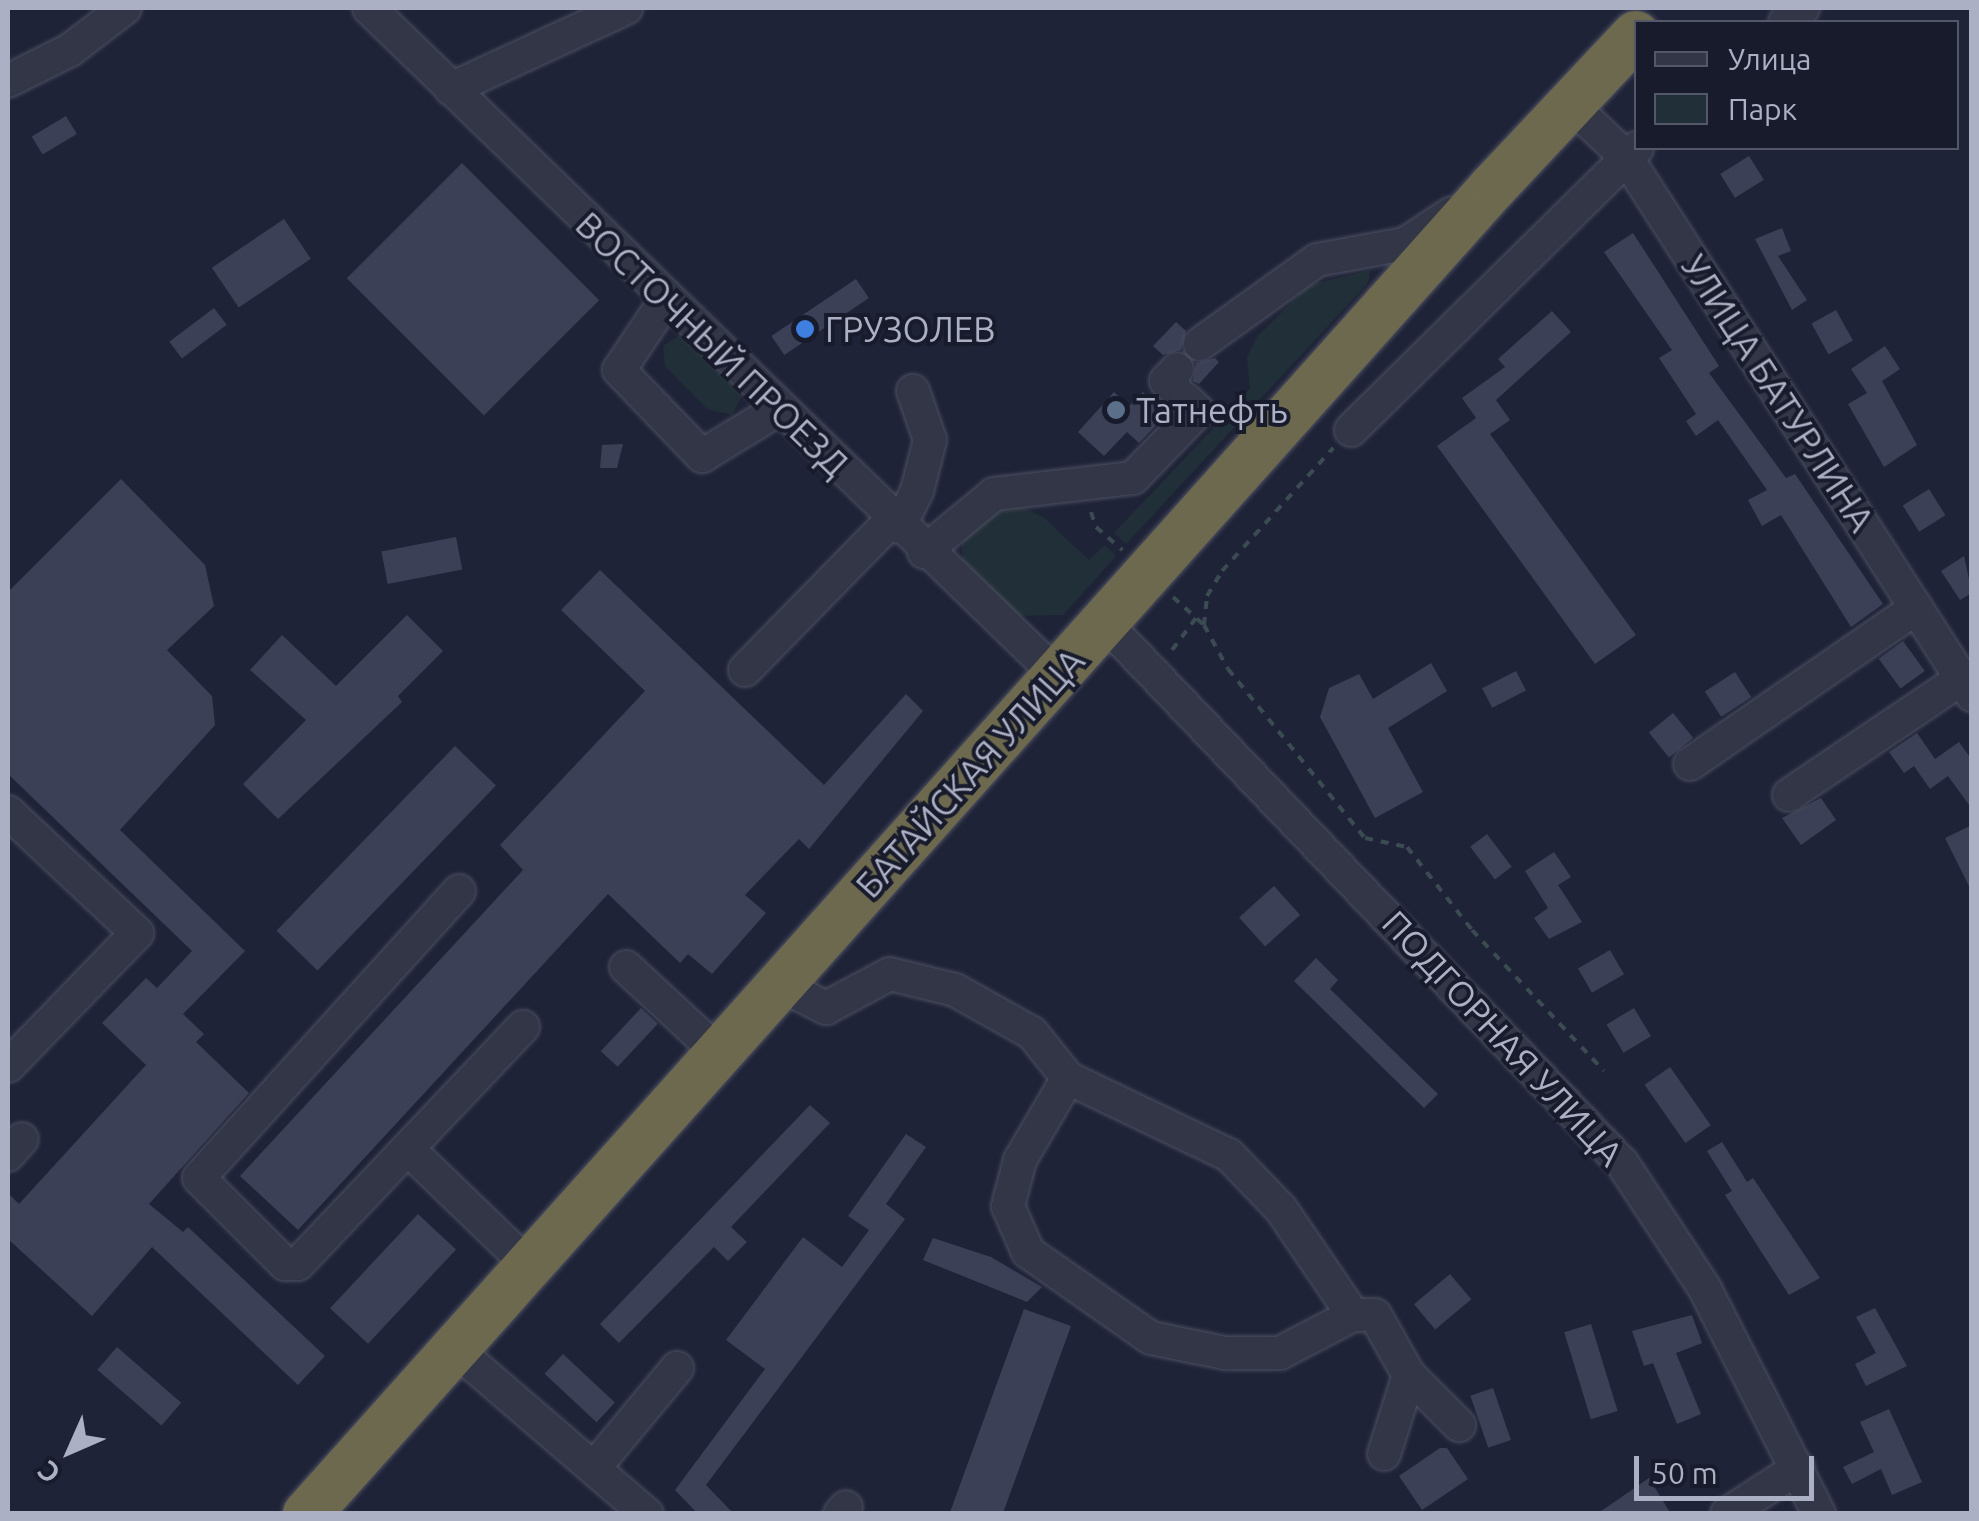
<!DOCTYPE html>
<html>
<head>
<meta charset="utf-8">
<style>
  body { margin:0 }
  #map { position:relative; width:1979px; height:1521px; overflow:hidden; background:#1f2337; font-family:Ubuntu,sans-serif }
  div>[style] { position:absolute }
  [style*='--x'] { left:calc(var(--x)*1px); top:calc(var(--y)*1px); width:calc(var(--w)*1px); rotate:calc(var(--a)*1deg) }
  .green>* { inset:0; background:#212f38 }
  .building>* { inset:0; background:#3b4057; transform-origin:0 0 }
  .path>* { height:4px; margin-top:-2px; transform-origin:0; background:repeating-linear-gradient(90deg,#3b4b52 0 8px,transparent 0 16px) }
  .roads { filter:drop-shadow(0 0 2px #4d5062) drop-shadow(0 0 2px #4d5062) }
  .minor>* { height:32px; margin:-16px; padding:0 16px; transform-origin:16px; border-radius:16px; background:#323647 }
  .highway>* { height:48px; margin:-24px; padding:0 24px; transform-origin:24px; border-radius:24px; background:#6d694f }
  .dots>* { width:28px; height:28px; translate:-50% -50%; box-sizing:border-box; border:5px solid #181b2b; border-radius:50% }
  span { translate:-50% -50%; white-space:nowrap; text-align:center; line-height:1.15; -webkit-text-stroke:8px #181b2b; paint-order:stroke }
  .poi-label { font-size:35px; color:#acb0c4 }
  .left { translate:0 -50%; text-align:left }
  .street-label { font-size:35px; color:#acb0c4 }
  .frame { position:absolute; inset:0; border:10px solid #acb0c4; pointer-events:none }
  .legend { position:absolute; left:1634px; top:20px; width:325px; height:130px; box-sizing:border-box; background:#181b2b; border:2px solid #535768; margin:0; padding:12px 18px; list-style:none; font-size:30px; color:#acb0c4 }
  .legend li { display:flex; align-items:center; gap:20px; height:50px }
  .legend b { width:50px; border:2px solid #535768 }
  .north { position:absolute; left:20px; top:1401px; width:100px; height:100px; -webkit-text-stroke:8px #181b2b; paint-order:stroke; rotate:225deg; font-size:28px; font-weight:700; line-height:40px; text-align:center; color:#acb0c4 }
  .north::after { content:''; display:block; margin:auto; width:35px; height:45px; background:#acb0c4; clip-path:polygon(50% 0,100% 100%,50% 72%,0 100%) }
  .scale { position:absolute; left:1634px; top:1456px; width:180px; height:45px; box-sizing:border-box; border:5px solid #acb0c4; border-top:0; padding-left:12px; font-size:30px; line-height:35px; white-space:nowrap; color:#acb0c4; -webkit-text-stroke:8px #181b2b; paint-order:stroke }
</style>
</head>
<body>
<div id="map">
  <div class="green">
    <div style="clip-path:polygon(1371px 270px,1368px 283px,1126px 544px,1114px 533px,1250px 389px,1247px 357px,1257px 337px,1308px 285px)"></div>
    <div style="clip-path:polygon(681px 334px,742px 396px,732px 415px,707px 409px,665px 366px,663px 346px)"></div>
    <div style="clip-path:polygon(1014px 503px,1043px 517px,1089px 560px,1105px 545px,1116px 556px,1063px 615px,1020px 616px,962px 563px,962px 537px,983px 514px)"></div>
  </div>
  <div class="building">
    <div style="left:66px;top:116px;width:21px;height:40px;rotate:59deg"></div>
    <div style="left:1749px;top:156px;width:28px;height:34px;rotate:58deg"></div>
    <div style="left:462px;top:163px;width:194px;height:163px;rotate:45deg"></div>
    <div style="left:284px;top:219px;width:48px;height:87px;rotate:56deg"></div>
    <div style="clip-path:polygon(1782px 228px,1791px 251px,1778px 256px,1807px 300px,1792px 310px,1755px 239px)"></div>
    <div style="clip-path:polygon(1633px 233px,1719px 366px,1709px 373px,1786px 478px,1795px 474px,1883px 604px,1851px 627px,1781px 515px,1762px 526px,1748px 500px,1767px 490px,1718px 420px,1696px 436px,1686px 421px,1696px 414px,1659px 358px,1672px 350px,1604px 252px)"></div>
    <div style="left:856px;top:279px;width:23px;height:102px;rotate:56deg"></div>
    <div style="left:214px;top:308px;width:21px;height:56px;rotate:53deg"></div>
    <div style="left:1836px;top:310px;width:35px;height:28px;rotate:61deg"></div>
    <div style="clip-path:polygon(1552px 311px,1571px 332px,1496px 400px,1510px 420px,1490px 434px,1636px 635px,1595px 664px,1437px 446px,1476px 418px,1462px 398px,1505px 367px,1498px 359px)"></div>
    <div style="clip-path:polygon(1176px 322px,1186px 331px,1181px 350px,1163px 355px,1153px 346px)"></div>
    <div style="clip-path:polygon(1885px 346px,1900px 369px,1882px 381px,1917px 445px,1884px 467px,1848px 404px,1867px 393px,1851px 369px)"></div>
    <div style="clip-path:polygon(1215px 358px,1219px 362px,1199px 384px,1193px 381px,1196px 363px)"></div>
    <div style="clip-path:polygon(1114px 392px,1129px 406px,1143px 392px,1167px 414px,1139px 443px,1127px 432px,1104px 456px,1078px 432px)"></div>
    <div style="clip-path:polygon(623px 444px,617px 468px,600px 468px,602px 445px)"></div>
    <div style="clip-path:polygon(121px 479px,205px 565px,214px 606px,167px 650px,212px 696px,215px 725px,120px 830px,245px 951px,183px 1014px,204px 1034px,196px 1042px,249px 1093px,149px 1204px,183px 1232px,188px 1227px,325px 1356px,298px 1385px,152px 1247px,92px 1316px,8px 1239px,8px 1193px,19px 1204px,146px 1065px,102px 1023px,146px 978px,157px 988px,192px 951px,8px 774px,8px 592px)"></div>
    <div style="left:1929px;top:489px;width:31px;height:31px;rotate:58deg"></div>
    <div style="left:456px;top:537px;width:33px;height:76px;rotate:79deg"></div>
    <div style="clip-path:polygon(1964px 556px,1972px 593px,1960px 600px,1941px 571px)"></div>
    <div style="clip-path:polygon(600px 570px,824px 785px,906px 694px,923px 711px,809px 849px,799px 839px,745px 895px,766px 913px,712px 974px,688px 954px,680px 963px,608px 894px,298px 1230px,240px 1176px,523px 870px,500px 845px,645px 691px,561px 610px)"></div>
    <div style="clip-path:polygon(407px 615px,443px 651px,398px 696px,402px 702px,278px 819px,243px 784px,306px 720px,250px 670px,282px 635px,336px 686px)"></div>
    <div style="left:1903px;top:641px;width:37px;height:30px;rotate:54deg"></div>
    <div style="clip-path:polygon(1431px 663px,1447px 691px,1388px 728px,1423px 792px,1375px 818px,1320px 717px,1329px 688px,1359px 674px,1373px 699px)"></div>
    <div style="left:1516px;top:671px;width:22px;height:38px;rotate:63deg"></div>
    <div style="left:1735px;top:672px;width:30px;height:36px;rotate:57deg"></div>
    <div style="left:1673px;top:713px;width:32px;height:31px;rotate:51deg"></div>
    <div style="clip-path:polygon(1917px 733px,1935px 759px,1959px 742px,1972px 760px,1972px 809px,1948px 776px,1930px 789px,1914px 766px,1904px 773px,1889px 752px)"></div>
    <div style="left:455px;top:746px;width:57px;height:257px;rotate:44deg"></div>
    <div style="clip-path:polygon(1821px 798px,1836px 820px,1801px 845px,1782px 818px)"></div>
    <div style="clip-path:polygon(1972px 825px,1972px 892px,1945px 838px)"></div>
    <div style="left:1487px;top:834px;width:41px;height:21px;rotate:53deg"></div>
    <div style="clip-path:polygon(1554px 852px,1571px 877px,1558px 885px,1582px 922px,1549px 939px,1534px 918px,1548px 908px,1525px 871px)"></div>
    <div style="left:1274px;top:886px;width:39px;height:47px;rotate:48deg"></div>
    <div style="left:1610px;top:950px;width:28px;height:37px;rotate:60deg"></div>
    <div style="clip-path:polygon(1316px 958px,1338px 980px,1330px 989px,1438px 1094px,1424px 1108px,1294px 981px)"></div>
    <div style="left:641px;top:1008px;width:23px;height:59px;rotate:43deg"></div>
    <div style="left:1634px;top:1008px;width:33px;height:32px;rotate:59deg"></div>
    <div style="left:1670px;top:1067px;width:71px;height:31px;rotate:55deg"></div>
    <div style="clip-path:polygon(810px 1105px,830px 1123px,731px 1227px,747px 1242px,728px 1261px,714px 1247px,619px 1343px,600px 1324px)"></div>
    <div style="clip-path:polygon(906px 1134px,926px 1147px,886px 1204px,905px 1219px,706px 1485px,734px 1514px,698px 1514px,675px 1490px,765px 1369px,726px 1340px,803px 1237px,842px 1267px,869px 1230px,848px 1216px)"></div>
    <div style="clip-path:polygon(1722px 1142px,1747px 1182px,1753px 1178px,1820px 1278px,1789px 1295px,1725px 1195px,1732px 1191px,1707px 1151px)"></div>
    <div style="left:418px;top:1214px;width:52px;height:129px;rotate:43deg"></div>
    <div style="clip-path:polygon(933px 1238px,991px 1257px,1042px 1287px,1027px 1302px,923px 1260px)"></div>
    <div style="left:1450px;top:1274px;width:33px;height:47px;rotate:50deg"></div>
    <div style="clip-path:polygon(1875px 1308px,1907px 1366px,1866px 1386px,1855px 1364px,1876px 1353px,1856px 1317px)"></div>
    <div style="left:1024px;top:1309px;width:50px;height:219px;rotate:20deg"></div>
    <div style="clip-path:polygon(1692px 1315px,1702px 1343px,1676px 1353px,1701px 1414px,1677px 1424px,1653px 1363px,1644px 1366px,1632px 1331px)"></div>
    <div style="left:1591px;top:1324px;width:91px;height:28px;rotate:73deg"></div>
    <div style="left:117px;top:1347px;width:85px;height:30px;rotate:41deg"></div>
    <div style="left:563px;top:1354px;width:71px;height:27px;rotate:43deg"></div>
    <div style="left:1493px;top:1388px;width:55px;height:24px;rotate:71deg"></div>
    <div style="clip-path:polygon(1889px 1409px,1922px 1482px,1892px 1495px,1881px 1469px,1852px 1484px,1843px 1467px,1874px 1452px,1860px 1422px)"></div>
    <div style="clip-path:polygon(1440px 1448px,1447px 1448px,1468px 1479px,1422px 1510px,1399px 1476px)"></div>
    <div style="clip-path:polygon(1649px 1478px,1671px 1514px,1597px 1514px)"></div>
  </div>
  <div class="path">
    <div style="--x:1091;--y:512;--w:16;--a:72"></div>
    <div style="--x:1096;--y:527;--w:35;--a:41"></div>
    <div style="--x:1173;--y:597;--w:42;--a:42.1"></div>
    <div style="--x:1204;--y:625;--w:29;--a:-84"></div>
    <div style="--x:1207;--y:596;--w:29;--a:-59"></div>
    <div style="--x:1222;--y:571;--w:166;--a:-47.9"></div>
    <div style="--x:1204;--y:625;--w:50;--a:61.4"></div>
    <div style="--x:1228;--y:669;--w:218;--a:51"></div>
    <div style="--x:1365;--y:838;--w:43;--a:12.1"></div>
    <div style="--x:1407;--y:847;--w:105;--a:51.9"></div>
    <div style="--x:1472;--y:930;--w:193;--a:46.9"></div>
    <div style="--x:1172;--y:650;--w:40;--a:-53"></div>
  </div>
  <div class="roads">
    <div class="minor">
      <div style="--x:369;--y:8;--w:960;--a:44.11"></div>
      <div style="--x:1785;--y:22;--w:23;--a:-38"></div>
      <div style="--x:8;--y:81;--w:69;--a:-26.6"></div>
      <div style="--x:70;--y:50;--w:69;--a:-37.4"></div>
      <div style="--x:451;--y:89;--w:193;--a:-24.8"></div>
      <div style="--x:1570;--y:104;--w:77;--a:43.4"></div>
      <div style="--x:1626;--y:157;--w:640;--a:57.25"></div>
      <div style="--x:666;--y:300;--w:84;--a:123.9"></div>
      <div style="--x:619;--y:370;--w:120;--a:46"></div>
      <div style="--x:702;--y:456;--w:90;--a:-31.4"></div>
      <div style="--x:1200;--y:344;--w:144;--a:-35.7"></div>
      <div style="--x:1317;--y:260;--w:89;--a:-10.3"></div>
      <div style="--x:1405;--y:244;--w:56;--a:-33.4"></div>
      <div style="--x:1175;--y:389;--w:12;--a:-138"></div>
      <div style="--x:1166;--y:381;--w:16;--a:-47"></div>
      <div style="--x:1351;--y:430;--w:402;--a:-44.6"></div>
      <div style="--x:899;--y:527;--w:40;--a:-63.4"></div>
      <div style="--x:917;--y:491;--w:53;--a:-75.7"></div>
      <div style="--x:930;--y:440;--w:52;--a:-109.1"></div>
      <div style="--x:924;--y:552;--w:91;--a:-39.6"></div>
      <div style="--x:994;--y:494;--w:140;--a:-6.6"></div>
      <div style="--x:1133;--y:478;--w:93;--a:-45.9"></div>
      <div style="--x:1198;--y:411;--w:18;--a:-137"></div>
      <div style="--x:1105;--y:623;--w:748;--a:46.25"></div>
      <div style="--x:1622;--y:1163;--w:151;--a:56.6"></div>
      <div style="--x:1705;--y:1289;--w:252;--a:63.1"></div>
      <div style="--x:745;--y:670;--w:210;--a:-45.6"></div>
      <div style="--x:1690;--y:764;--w:275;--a:-34.6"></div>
      <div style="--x:1789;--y:795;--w:207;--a:-34"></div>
      <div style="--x:8;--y:812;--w:177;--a:43.2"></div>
      <div style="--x:137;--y:933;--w:185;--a:134.1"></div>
      <div style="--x:459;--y:891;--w:387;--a:132.2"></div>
      <div style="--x:199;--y:1178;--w:122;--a:45"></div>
      <div style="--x:285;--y:1264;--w:13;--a:0"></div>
      <div style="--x:298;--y:1264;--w:327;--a:-46.5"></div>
      <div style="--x:626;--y:967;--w:128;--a:42.8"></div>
      <div style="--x:781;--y:985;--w:51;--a:27.1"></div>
      <div style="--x:826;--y:1008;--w:72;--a:-28"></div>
      <div style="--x:890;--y:974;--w:67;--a:13.8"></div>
      <div style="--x:955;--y:990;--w:88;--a:29.2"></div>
      <div style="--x:1032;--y:1033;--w:58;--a:51.3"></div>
      <div style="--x:1068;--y:1078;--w:95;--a:120.3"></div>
      <div style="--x:1020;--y:1160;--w:48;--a:104.6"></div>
      <div style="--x:1008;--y:1206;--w:50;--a:66.5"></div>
      <div style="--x:1028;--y:1252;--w:150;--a:35"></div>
      <div style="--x:1151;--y:1338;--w:76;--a:11.5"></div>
      <div style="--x:1225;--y:1353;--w:55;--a:0"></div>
      <div style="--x:1280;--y:1353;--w:82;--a:-27.5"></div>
      <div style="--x:1353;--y:1315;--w:22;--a:0"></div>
      <div style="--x:1375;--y:1315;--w:69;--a:60.5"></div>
      <div style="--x:1409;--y:1375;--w:71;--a:45"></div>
      <div style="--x:1068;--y:1078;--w:178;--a:25.6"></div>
      <div style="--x:1229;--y:1155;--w:75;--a:46.1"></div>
      <div style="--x:1281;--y:1209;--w:128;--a:55.8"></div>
      <div style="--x:408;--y:1149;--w:170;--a:44"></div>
      <div style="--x:8;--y:1155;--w:21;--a:-49"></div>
      <div style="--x:456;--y:1350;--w:252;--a:40.7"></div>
      <div style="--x:1384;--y:1454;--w:83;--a:-72.4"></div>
      <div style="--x:594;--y:1468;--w:130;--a:-50.3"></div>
      <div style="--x:840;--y:1514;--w:9;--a:-49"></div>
      <div style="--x:1727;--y:1514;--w:85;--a:-32.9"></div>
    </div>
    <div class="highway">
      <div style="--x:307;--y:1514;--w:1781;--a:-48.21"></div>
      <div style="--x:1494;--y:186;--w:207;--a:-46.8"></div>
    </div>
  </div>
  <div class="dots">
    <div style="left:805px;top:329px;background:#3f7fe0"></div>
    <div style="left:1116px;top:410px;background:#5c6f8a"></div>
  </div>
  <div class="poi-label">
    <span class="left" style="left:825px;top:329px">ГРУЗОЛЕВ</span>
    <span class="left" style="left:1136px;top:410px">Татнефть</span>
  </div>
  <div class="street-label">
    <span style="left:712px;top:344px;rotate:44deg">ВОСТОЧНЫЙ ПРОЕЗД</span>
    <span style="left:1778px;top:393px;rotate:57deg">УЛИЦА БАТУРЛИНА</span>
    <span style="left:970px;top:773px;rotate:-48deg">БАТАЙСКАЯ УЛИЦА</span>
    <span style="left:1503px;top:1038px;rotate:47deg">ПОДГОРНАЯ УЛИЦА</span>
  </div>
  <div class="frame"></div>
  <ul class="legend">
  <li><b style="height:12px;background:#323647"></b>Улица</li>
  <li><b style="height:28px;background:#212f38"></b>Парк</li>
  </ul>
  <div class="north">С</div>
  <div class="scale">50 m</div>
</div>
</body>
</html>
